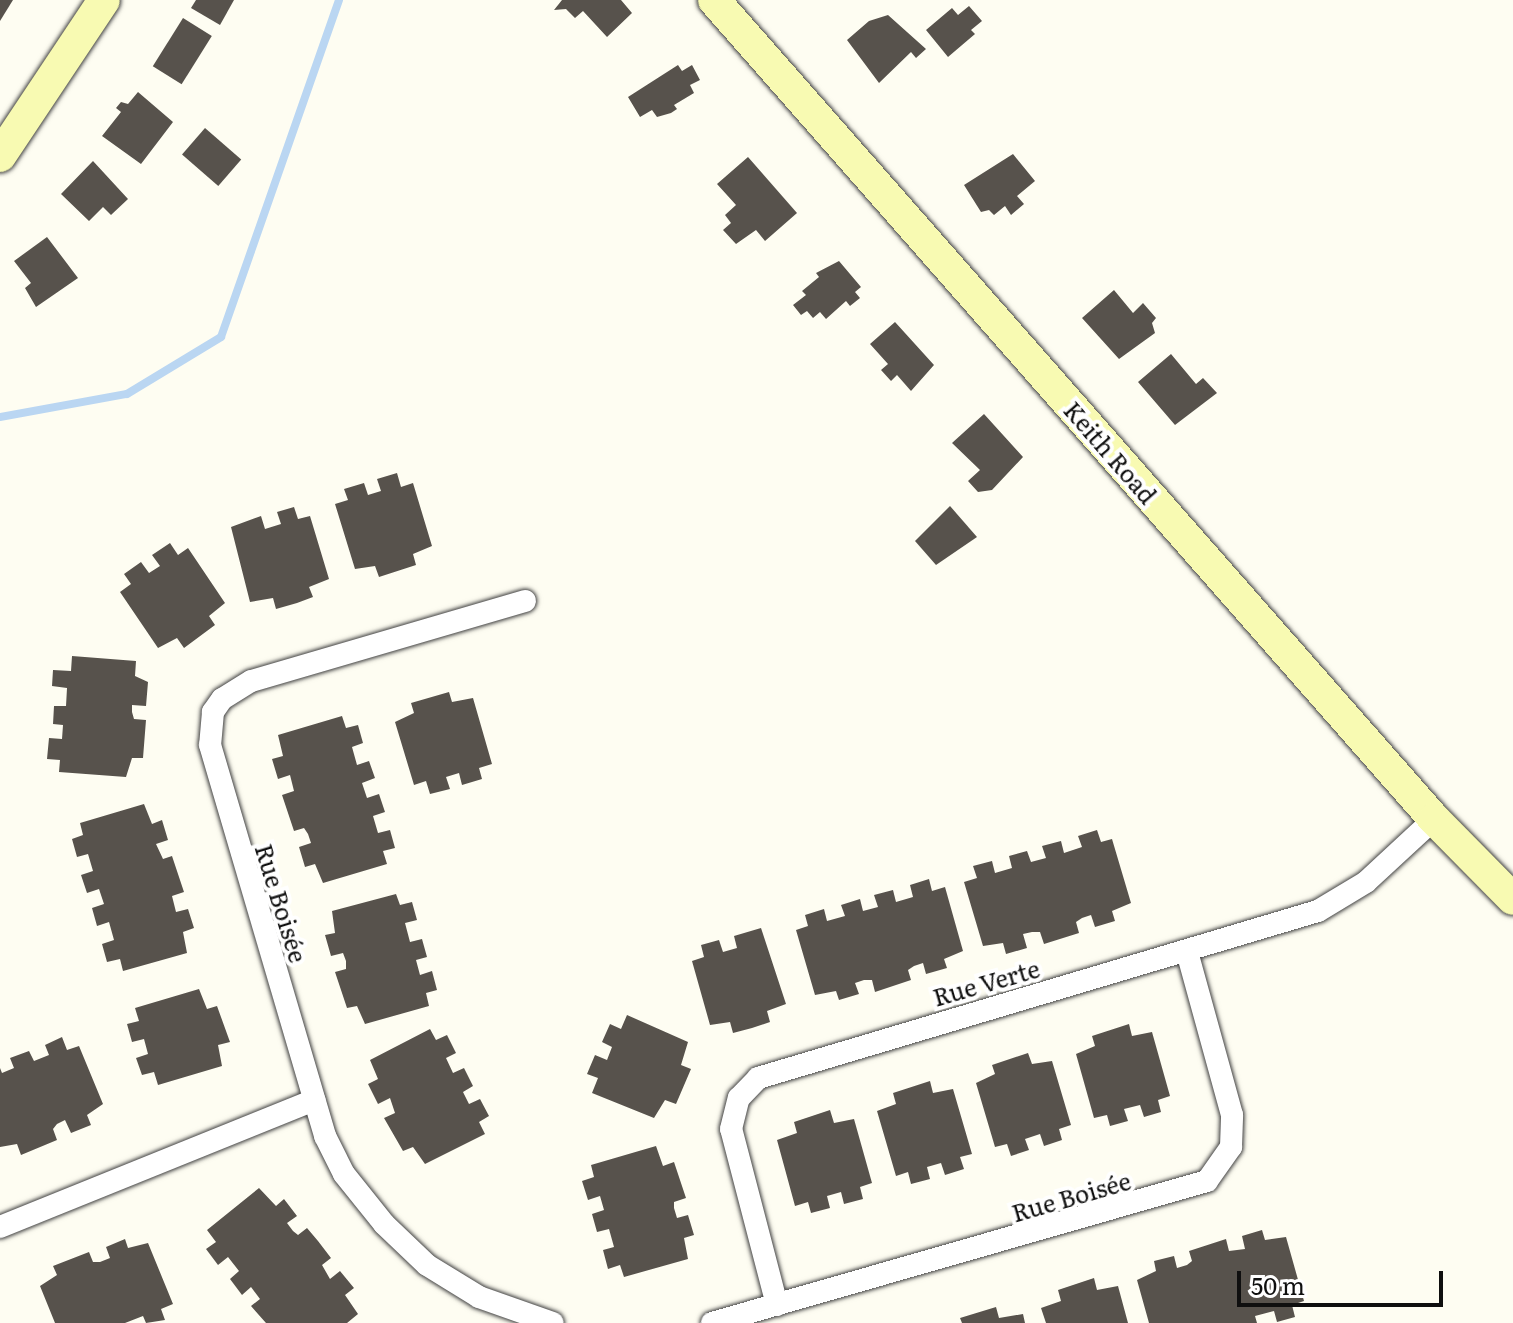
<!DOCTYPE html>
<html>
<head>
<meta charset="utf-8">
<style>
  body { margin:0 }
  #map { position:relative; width:1513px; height:1323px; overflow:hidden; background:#fefdf2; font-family:Literata,serif }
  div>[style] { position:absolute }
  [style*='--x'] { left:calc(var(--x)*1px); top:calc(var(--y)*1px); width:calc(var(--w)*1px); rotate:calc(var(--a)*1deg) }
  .stream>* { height:8px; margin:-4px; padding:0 4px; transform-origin:4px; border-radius:4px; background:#bad6f2 }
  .building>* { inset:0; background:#57524c; transform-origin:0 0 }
  .roads { filter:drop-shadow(0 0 2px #424242) drop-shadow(0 0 2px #424242) }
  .street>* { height:22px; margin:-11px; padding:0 11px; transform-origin:11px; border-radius:11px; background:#fff }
  .secondary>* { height:32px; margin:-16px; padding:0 16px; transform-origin:16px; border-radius:16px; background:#f8fab2 }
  span { translate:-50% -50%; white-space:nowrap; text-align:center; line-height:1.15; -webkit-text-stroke:8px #fff; paint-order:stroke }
  .street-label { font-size:24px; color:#0f0f0f }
  .scale { position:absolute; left:1237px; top:1271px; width:206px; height:36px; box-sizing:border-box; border:4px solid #0f0f0f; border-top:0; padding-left:10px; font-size:24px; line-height:28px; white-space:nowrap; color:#0f0f0f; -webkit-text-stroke:6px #fff; paint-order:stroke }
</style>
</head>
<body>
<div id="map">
  <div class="stream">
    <div style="--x:0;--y:417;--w:129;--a:-10.3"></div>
    <div style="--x:127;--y:394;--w:110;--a:-31.2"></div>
    <div style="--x:221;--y:337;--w:357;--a:-70.7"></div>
  </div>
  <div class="building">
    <div style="clip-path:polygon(0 0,13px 0,0 21px)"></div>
    <div style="clip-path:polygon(196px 0,234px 0,220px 25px,191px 8px)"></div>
    <div style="clip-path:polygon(562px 0,621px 0,632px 13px,607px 37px,583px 11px,575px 18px,566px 9px,554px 10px)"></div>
    <div style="clip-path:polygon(969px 6px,982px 21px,971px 30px,975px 34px,948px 57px,926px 30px,952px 8px,958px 15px)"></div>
    <div style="clip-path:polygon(888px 15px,926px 49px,916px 58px,911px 52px,879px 83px,847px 40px,869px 21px)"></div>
    <div style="left:183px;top:18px;width:34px;height:57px;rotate:32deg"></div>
    <div style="clip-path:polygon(678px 65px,682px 71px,692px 65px,700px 80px,690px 85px,694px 93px,674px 105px,677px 109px,671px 113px,657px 117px,652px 110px,640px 117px,628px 97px)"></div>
    <div style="clip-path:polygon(138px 92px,173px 122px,141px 164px,102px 136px,121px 112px,116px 108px,121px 102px,128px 104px)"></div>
    <div style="left:205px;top:128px;width:48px;height:35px;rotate:41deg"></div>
    <div style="clip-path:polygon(1013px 154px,1035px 181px,1017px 196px,1024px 204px,1011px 215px,1005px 206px,994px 215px,989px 210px,981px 212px,964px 185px)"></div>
    <div style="clip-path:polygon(748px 157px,797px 213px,765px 241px,756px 230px,736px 244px,723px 230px,731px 223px,725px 215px,736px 205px,717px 184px)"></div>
    <div style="clip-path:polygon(93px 161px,128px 199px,111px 215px,103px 207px,89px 221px,61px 194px)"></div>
    <div style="clip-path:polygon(47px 237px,78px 278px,36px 307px,25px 288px,31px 283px,14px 261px)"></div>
    <div style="clip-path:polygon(839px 261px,861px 287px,855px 292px,860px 298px,850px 306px,846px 301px,826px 319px,820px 312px,813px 318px,807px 311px,801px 315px,793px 305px,806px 295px,802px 291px,819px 277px,816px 273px)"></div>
    <div style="clip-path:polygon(1114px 290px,1133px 313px,1143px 303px,1156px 318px,1152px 323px,1155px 333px,1119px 359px,1082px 318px)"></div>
    <div style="clip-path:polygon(895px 322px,934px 365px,911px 391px,897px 375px,891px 381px,881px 370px,888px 364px,870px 344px)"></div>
    <div style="clip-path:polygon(1171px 354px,1196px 384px,1203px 378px,1217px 393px,1175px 425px,1138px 382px)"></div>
    <div style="clip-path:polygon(984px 414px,1023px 457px,992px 490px,978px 492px,968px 481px,980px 470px,952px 443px)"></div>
    <div style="clip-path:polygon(397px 473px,401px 487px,413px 483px,432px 546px,413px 554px,416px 565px,379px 577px,375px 566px,355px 569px,335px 504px,348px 500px,344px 489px,364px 483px,368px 495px,381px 491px,377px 479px)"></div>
    <div style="clip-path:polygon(950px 506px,977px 537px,936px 565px,915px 541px)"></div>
    <div style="clip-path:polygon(294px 507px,298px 519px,310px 516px,329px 579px,309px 587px,313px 597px,297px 603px,276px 609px,273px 598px,250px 602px,231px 527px,261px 516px,265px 529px,281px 524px,277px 512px)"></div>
    <div style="clip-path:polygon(170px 543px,178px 555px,188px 548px,225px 603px,209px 616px,215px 625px,184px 648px,177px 638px,158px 648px,120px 592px,131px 584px,124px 574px,141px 562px,149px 573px,160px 566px,152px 555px)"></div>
    <div style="clip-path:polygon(72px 656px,136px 661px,135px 676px,148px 682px,146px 706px,132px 705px,132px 712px,134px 719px,146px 720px,143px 758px,132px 758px,126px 777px,59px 772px,60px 760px,47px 759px,49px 738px,62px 739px,63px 725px,53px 724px,54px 706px,66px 706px,67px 688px,52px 686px,53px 670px,71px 671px)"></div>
    <div style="clip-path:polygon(449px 692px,452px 702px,473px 698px,492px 764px,479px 768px,482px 779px,462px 785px,459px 773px,446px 777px,450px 789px,430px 794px,426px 781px,414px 785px,395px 722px,414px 713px,411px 703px)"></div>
    <div style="clip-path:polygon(342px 716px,346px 728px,358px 725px,363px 743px,352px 747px,357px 765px,369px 761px,375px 778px,362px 783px,367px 798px,379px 794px,385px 812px,373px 816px,378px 833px,390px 830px,395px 848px,383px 851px,387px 864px,323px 883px,315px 864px,305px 867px,299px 847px,311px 843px,308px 834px,304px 828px,294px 831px,282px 795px,294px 791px,290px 775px,278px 779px,272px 759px,283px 756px,278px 735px)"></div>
    <div style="clip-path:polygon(144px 804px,152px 824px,162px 820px,168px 840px,156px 844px,163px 859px,172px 856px,184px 892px,172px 896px,176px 912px,188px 909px,194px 928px,183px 932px,187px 953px,123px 971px,120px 959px,107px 962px,102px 944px,114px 940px,109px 922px,97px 926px,92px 908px,104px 904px,99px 889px,87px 893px,81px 875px,93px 871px,88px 854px,77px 857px,72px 839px,83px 835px,80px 823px)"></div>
    <div style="clip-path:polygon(1097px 830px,1101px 842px,1112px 839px,1131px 903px,1112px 911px,1115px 921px,1095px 927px,1091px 915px,1082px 918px,1076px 922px,1079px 933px,1044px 944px,1040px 932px,1032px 932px,1023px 934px,1027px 948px,1006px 954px,1003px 943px,983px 946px,964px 882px,977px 878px,973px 866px,992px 861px,995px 873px,1012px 868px,1009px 856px,1027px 851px,1031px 862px,1046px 858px,1042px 846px,1061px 841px,1064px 853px,1082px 847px,1078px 836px)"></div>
    <div style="clip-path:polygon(929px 879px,932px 891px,945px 887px,963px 951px,944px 959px,947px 968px,926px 974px,923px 963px,914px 966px,908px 970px,911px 980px,875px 992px,872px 980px,864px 980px,855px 983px,859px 994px,839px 1000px,836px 991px,815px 995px,796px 930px,808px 926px,805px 915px,824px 909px,827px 921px,845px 916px,841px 905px,860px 899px,863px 911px,878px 907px,874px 895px,893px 890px,896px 902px,913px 897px,910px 885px)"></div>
    <div style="clip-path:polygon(396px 894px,400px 905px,412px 902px,417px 920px,405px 923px,410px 942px,422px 939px,427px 957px,416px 960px,420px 975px,432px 971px,437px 990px,426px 993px,429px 1006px,365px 1024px,357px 1006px,347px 1008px,335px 972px,346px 969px,346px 961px,343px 953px,331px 956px,325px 935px,335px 933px,332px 911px)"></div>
    <div style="clip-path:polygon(761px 928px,786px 1004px,767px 1011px,770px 1022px,752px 1028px,733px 1033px,730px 1022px,710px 1025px,692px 961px,704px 957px,701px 945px,719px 940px,723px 952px,737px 948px,734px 936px)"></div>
    <div style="clip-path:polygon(199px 989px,207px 1009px,217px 1006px,230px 1042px,218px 1045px,222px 1066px,158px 1085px,154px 1072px,142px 1075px,136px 1058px,148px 1054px,144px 1039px,132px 1042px,127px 1024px,139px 1021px,135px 1008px)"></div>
    <div style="clip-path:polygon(627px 1015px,688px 1042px,681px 1065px,691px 1069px,676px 1104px,665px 1100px,654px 1118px,592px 1093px,598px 1078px,587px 1074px,595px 1055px,607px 1060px,612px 1047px,602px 1042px,610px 1024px,621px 1029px)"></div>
    <div style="clip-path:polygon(1129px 1024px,1132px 1036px,1152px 1032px,1170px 1096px,1158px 1100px,1161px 1112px,1144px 1117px,1140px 1105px,1124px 1109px,1128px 1121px,1110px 1126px,1107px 1115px,1094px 1118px,1076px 1054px,1095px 1046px,1092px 1036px)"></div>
    <div style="clip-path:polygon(430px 1029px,436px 1040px,447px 1035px,456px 1053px,446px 1058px,453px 1073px,464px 1068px,473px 1086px,463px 1092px,469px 1104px,480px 1099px,489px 1116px,479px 1122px,485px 1134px,425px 1164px,413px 1147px,403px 1151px,384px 1118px,395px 1113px,390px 1098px,378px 1104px,368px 1084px,378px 1079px,370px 1060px)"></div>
    <div style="clip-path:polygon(62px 1037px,67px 1050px,79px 1046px,103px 1104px,87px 1115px,91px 1125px,71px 1133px,65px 1120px,57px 1124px,53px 1129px,57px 1140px,21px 1155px,17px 1144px,0 1147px,0 1068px,2px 1073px,14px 1068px,10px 1058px,29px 1051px,34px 1061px,49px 1055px,45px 1045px)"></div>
    <div style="clip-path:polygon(1028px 1053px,1032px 1064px,1052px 1061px,1071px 1125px,1059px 1129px,1062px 1140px,1044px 1146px,1040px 1134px,1025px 1139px,1029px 1150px,1011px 1156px,1007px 1144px,995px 1147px,976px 1083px,995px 1074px,992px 1065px)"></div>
    <div style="clip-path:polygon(930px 1081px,933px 1093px,953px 1089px,972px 1154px,960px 1157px,964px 1169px,945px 1175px,941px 1163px,927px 1167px,930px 1179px,911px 1184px,908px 1172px,896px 1176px,877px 1111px,896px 1104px,893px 1093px)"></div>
    <div style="clip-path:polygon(830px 1110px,834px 1123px,854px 1119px,872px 1183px,860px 1187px,863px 1199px,844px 1204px,841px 1192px,827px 1196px,830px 1208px,811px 1213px,808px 1202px,795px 1206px,777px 1140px,797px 1133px,794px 1122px)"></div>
    <div style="clip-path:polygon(656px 1146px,663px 1166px,674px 1162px,686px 1198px,674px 1202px,674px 1208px,677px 1218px,688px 1215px,694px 1235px,684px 1238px,688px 1259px,624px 1277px,620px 1265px,608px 1269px,603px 1250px,614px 1247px,609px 1229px,597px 1232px,592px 1214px,604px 1210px,600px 1196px,588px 1200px,582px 1181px,594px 1177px,591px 1165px)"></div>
    <div style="clip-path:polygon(259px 1188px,276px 1206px,284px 1199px,297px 1216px,287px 1223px,293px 1231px,298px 1235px,307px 1228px,318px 1241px,331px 1258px,322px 1265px,330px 1279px,340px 1271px,354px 1288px,345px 1295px,358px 1314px,347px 1323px,266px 1323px,251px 1306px,260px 1299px,251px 1287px,242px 1295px,230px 1279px,239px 1271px,228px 1257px,218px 1265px,206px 1249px,216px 1242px,207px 1230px)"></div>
    <div style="clip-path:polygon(1262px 1230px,1265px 1240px,1286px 1237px,1304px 1301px,1292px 1305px,1295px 1317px,1277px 1322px,1274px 1311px,1255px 1316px,1257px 1323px,1149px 1323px,1137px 1280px,1156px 1271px,1154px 1261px,1174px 1256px,1177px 1268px,1187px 1265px,1192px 1261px,1189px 1251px,1226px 1239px,1229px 1251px,1245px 1249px,1242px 1236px)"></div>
    <div style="clip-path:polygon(125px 1239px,128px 1248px,148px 1243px,173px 1304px,161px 1309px,165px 1320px,146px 1323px,143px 1316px,125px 1323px,55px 1323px,40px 1286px,57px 1275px,53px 1266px,89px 1252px,93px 1262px,100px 1262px,110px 1258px,106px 1247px)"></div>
    <div style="clip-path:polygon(1094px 1278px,1097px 1290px,1118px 1286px,1128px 1323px,1046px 1323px,1041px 1308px,1061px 1301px,1058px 1290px)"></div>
    <div style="clip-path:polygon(996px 1307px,999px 1318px,1023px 1314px,1025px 1323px,962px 1323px,960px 1318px)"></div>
  </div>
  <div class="roads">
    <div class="street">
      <div style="--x:525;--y:601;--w:285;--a:163.7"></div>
      <div style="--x:251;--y:681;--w:34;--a:148"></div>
      <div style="--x:222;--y:699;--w:16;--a:125"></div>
      <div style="--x:213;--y:712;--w:33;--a:95"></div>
      <div style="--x:210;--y:745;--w:408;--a:73.6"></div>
      <div style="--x:325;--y:1136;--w:42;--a:63.4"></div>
      <div style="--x:344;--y:1174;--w:64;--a:51.3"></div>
      <div style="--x:384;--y:1224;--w:59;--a:43.6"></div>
      <div style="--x:427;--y:1265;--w:61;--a:31.6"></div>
      <div style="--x:479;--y:1297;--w:78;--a:19.4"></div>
      <div style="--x:0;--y:1227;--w:339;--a:-22"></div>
      <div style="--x:777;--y:1305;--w:182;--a:-104.6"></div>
      <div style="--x:731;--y:1129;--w:32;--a:-76"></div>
      <div style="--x:739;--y:1098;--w:28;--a:-46"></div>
      <div style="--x:758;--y:1078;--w:584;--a:-16.61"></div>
      <div style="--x:1318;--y:911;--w:56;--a:-31.1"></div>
      <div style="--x:1366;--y:882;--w:93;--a:-42.8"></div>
      <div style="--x:712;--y:1323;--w:515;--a:-16.01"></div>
      <div style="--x:1207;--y:1181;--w:42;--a:-54.8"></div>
      <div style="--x:1231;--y:1147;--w:32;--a:-88"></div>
      <div style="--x:1232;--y:1115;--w:169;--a:-105.4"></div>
    </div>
    <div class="secondary">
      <div style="--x:714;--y:0;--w:1090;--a:48.68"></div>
      <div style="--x:1434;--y:819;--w:112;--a:45.4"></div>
      <div style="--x:0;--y:156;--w:187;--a:-56.3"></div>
    </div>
  </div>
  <div class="street-label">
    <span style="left:1111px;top:452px;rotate:49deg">Keith Road</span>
    <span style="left:282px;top:903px;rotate:73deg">Rue Boisée</span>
    <span style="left:986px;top:982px;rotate:-16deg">Rue Verte</span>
    <span style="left:1071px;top:1196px;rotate:-16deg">Rue Boisée</span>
  </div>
  <div class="scale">50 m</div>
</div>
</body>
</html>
